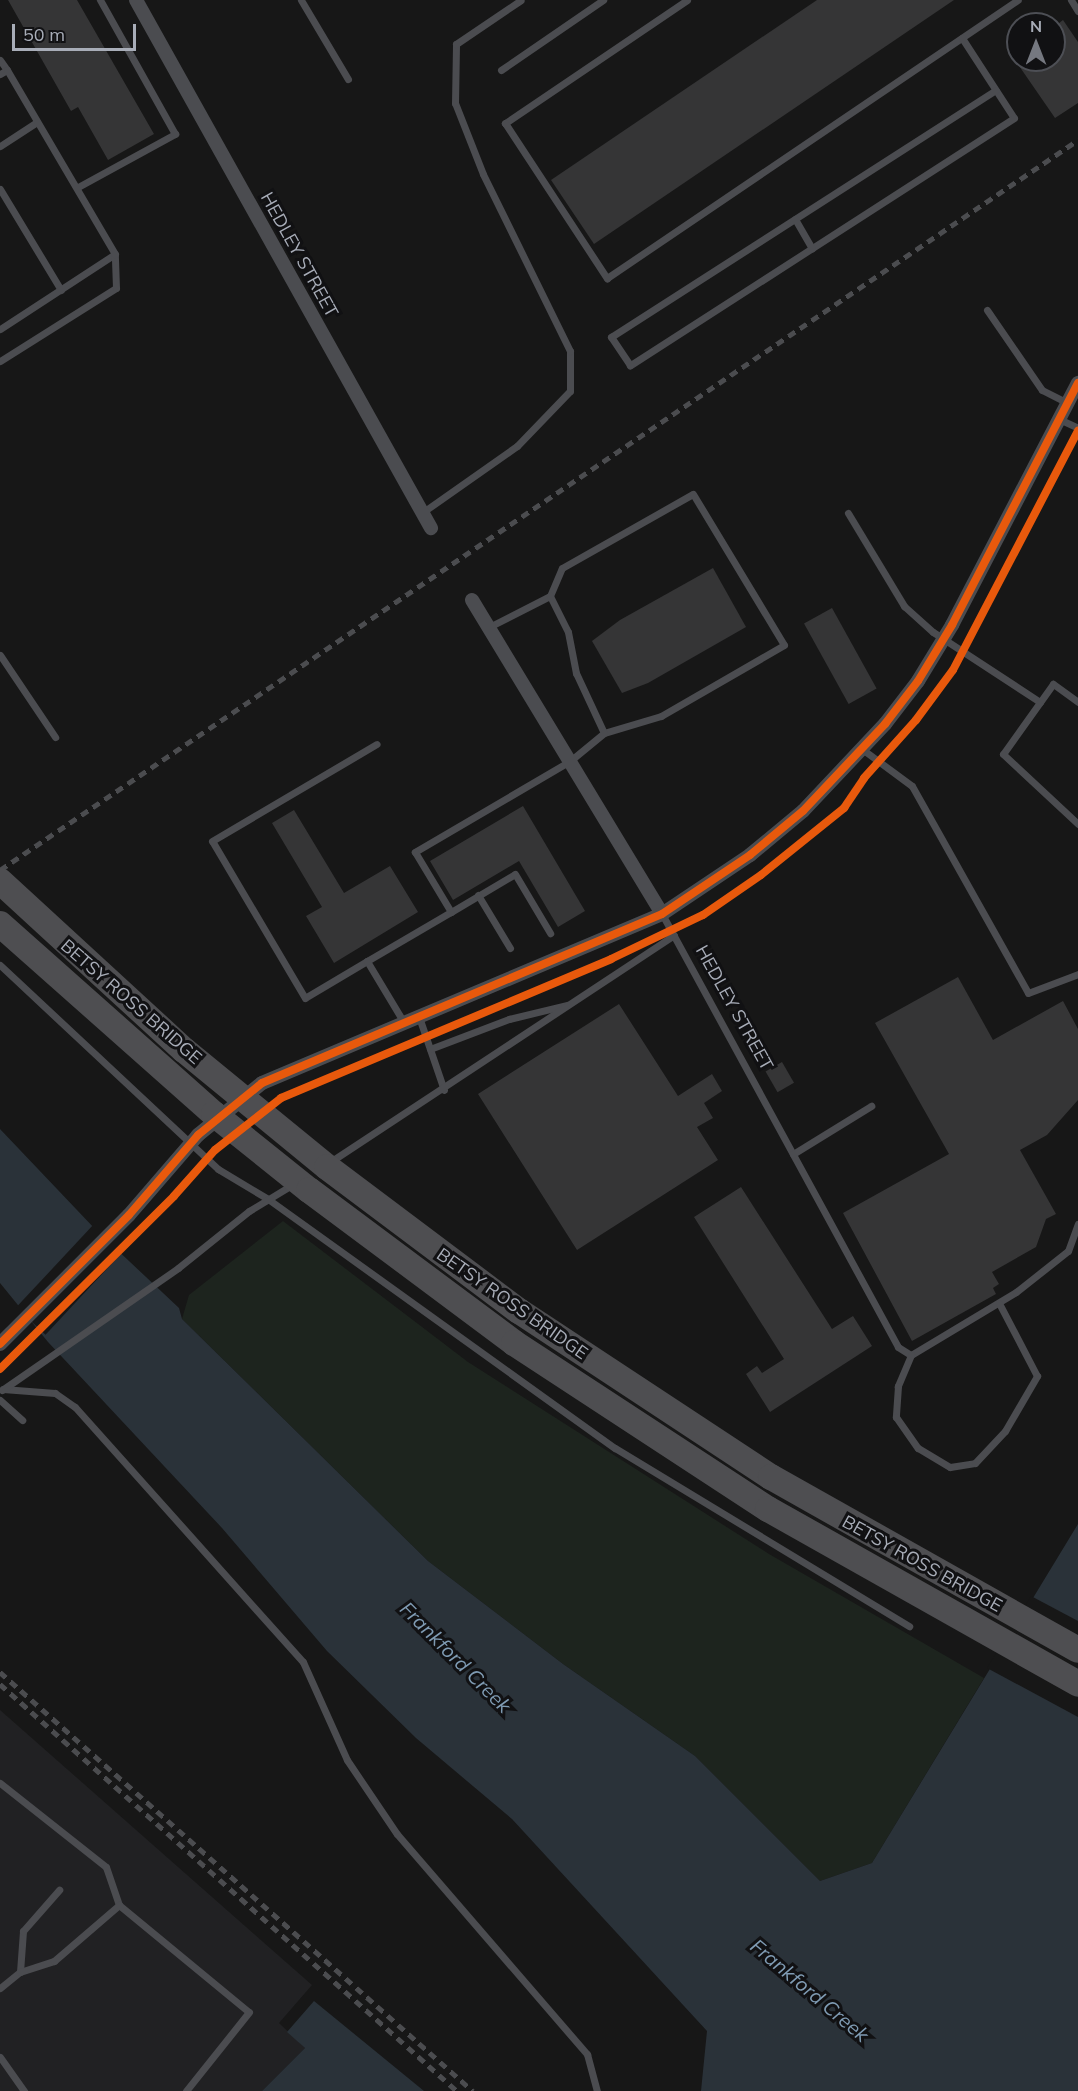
<!DOCTYPE html>
<html>
<head>
<meta charset="utf-8">
<style>
  body { margin:0 }
  #map { position:relative; width:1078px; height:2091px; overflow:hidden; background:#171717; font-family:Mulish,sans-serif }
  div>[style] { position:absolute }
  [style*='--x'] { left:calc(var(--x)*1px); top:calc(var(--y)*1px); width:calc(var(--w)*1px); rotate:calc(var(--a)*1deg) }
  .built>* { inset:0; background:#212123 }
  .green>* { inset:0; background:#1d241e }
  .water>* { inset:0; background:#2a3239 }
  .pier>* { inset:0; background:#171717; transform-origin:0 0 }
  .building>* { inset:0; background:#353536; transform-origin:0 0 }
  .lane>* { height:7px; margin:-3.5px; padding:0 3.5px; transform-origin:3.5px; border-radius:3.5px; background:#4b4c50 }
  .street>* { height:14px; margin:-7px; padding:0 7px; transform-origin:7px; border-radius:7px; background:#4b4c50 }
  .rail>* { height:4.5px; margin-top:-2.25px; transform-origin:0; background:repeating-linear-gradient(90deg,#4b4c4f 0 8px,transparent 0 14px) }
  .highway-bridge>* { height:26px; margin:-13px; padding:0 13px; transform-origin:13px; border-radius:13px; background:#4e4e51 }
  .cycleway>* { height:8px; margin:-4px; padding:0 4px; transform-origin:4px; border-radius:4px; background:#e8590c }
  span { translate:-50% -50%; white-space:nowrap; text-align:center; line-height:1.15; -webkit-text-stroke:6px #111113; paint-order:stroke }
  .street-label { font-size:18px; color:#a8adb8 }
  .water-label { font-size:20px; color:#7f9bb3; font-style:italic }
  .north { position:absolute; left:1006px; top:12px; width:60px; height:60px; box-sizing:border-box; background:#111113; border:2px solid #4d4f55; border-radius:50%; rotate:0deg; font-size:16px; font-weight:700; line-height:24px; text-align:center; color:#a8adb8 }
  .north::after { content:''; display:block; margin:auto; width:21px; height:27px; background:#757880; clip-path:polygon(50% 0,100% 100%,50% 72%,0 100%) }
  .scale { position:absolute; left:12px; top:24px; width:124px; height:27px; box-sizing:border-box; border:3px solid #a8adb8; border-top:0; padding-left:8px; font-size:18px; line-height:21px; white-space:nowrap; color:#a8adb8; -webkit-text-stroke:4px #111113; paint-order:stroke }
</style>
</head>
<body>
<div id="map">
  <div class="built">
    <div style="clip-path:polygon(0 1710px,312px 1985px,279px 2023px,305px 2048px,262px 2091px,0 2091px)"></div>
  </div>
  <div class="green">
    <div style="clip-path:polygon(283px 1221px,468px 1362px,769px 1554px,984px 1678px,872px 1863px,820px 1881px,695px 1756px,563px 1664px,428px 1561px,182px 1319px,189px 1295px)"></div>
  </div>
  <div class="water">
    <div style="clip-path:polygon(0 1129px,96px 1230px,179px 1308px,182px 1319px,428px 1561px,563px 1664px,695px 1756px,820px 1881px,872px 1863px,1078px 1524px,1078px 2091px,701px 2091px,707px 2031px,512px 1819px,416px 1738px,327px 1651px,222px 1528px,48px 1342px,0 1283px)"></div>
    <div style="clip-path:polygon(314px 2001px,424px 2091px,262px 2091px,305px 2048px,287px 2032px)"></div>
  </div>
  <div class="pier">
    <div style="left:94px;top:1224px;width:40px;height:114px;rotate:43deg"></div>
    <div style="clip-path:polygon(1031px 1596px,1078px 1621px,1078px 1717px,987px 1668px)"></div>
  </div>
  <div class="building">
    <div style="clip-path:polygon(8px 0,77px 0,154px 134px,108px 160px,78px 107px,71px 111px)"></div>
    <div style="clip-path:polygon(817px 0,954px 0,594px 244px,551px 180px)"></div>
    <div style="clip-path:polygon(1063px 20px,1078px 42px,1078px 103px,1055px 118px,1015px 60px,1054px 60px,1054px 27px)"></div>
    <div style="clip-path:polygon(713px 568px,746px 627px,648px 683px,622px 693px,592px 641px,620px 620px)"></div>
    <div style="left:832px;top:608px;width:92px;height:32px;rotate:61deg"></div>
    <div style="clip-path:polygon(523px 806px,585px 911px,558px 927px,519px 861px,453px 900px,430px 861px)"></div>
    <div style="clip-path:polygon(294px 810px,344px 893px,390px 866px,418px 912px,334px 963px,306px 916px,322px 907px,272px 823px)"></div>
    <div style="clip-path:polygon(958px 977px,993px 1040px,1063px 1001px,1078px 1029px,1078px 1100px,1047px 1135px,1020px 1150px,1056px 1214px,1046px 1219px,1036px 1247px,992px 1272px,999px 1284px,993px 1288px,996px 1294px,912px 1341px,843px 1213px,949px 1154px,875px 1023px)"></div>
    <div style="clip-path:polygon(619px 1004px,678px 1096px,712px 1074px,722px 1091px,704px 1103px,713px 1118px,697px 1127px,718px 1160px,577px 1250px,478px 1094px)"></div>
    <div style="left:782px;top:1062px;width:24px;height:19px;rotate:60deg"></div>
    <div style="clip-path:polygon(741px 1187px,832px 1329px,853px 1316px,872px 1346px,770px 1412px,746px 1374px,757px 1366px,762px 1373px,784px 1359px,694px 1217px)"></div>
  </div>
  <div class="lane">
    <div style="--x:301;--y:0;--w:92;--a:59.3"></div>
    <div style="--x:687;--y:0;--w:220;--a:145.9"></div>
    <div style="--x:505;--y:123;--w:186;--a:56.7"></div>
    <div style="--x:607;--y:278;--w:496;--a:-34.1"></div>
    <div style="--x:1071;--y:0;--w:13;--a:58"></div>
    <div style="--x:962;--y:38;--w:95;--a:57"></div>
    <div style="--x:1014;--y:118;--w:457;--a:147.2"></div>
    <div style="--x:630;--y:365;--w:34;--a:-124"></div>
    <div style="--x:611;--y:337;--w:457;--a:-32.7"></div>
    <div style="--x:0;--y:60;--w:12;--a:55"></div>
    <div style="--x:7;--y:70;--w:8;--a:150"></div>
    <div style="--x:501;--y:70;--w:124;--a:-34.5"></div>
    <div style="--x:0;--y:146;--w:44;--a:-33"></div>
    <div style="--x:78;--y:187;--w:111;--a:-28.7"></div>
    <div style="--x:175;--y:134;--w:154;--a:-119.2"></div>
    <div style="--x:0;--y:189;--w:118;--a:58.9"></div>
    <div style="--x:795;--y:219;--w:34;--a:60"></div>
    <div style="--x:987;--y:310;--w:97;--a:55.5"></div>
    <div style="--x:1042;--y:390;--w:28;--a:27"></div>
    <div style="--x:0;--y:329;--w:137;--a:-33.1"></div>
    <div style="--x:0;--y:361;--w:137;--a:-32.2"></div>
    <div style="--x:116;--y:288;--w:34;--a:-92"></div>
    <div style="--x:115;--y:254;--w:213;--a:-120.4"></div>
    <div style="--x:1059;--y:419;--w:21;--a:25"></div>
    <div style="--x:423;--y:512;--w:115;--a:-35.1"></div>
    <div style="--x:517;--y:446;--w:76;--a:-46.1"></div>
    <div style="--x:570;--y:391;--w:40;--a:-90"></div>
    <div style="--x:570;--y:351;--w:197;--a:-116.2"></div>
    <div style="--x:483;--y:174;--w:76;--a:-111.5"></div>
    <div style="--x:455;--y:103;--w:59;--a:-89"></div>
    <div style="--x:456;--y:44;--w:78;--a:-34.1"></div>
    <div style="--x:848;--y:513;--w:109;--a:58.9"></div>
    <div style="--x:904;--y:606;--w:39;--a:42"></div>
    <div style="--x:933;--y:632;--w:128;--a:33.2"></div>
    <div style="--x:550;--y:596;--w:30;--a:-67"></div>
    <div style="--x:562;--y:568;--w:150;--a:-29.5"></div>
    <div style="--x:693;--y:494;--w:176;--a:58.9"></div>
    <div style="--x:784;--y:645;--w:142;--a:150"></div>
    <div style="--x:661;--y:716;--w:59;--a:163.4"></div>
    <div style="--x:489;--y:627;--w:68;--a:-26.9"></div>
    <div style="--x:550;--y:596;--w:40;--a:63.4"></div>
    <div style="--x:568;--y:632;--w:42;--a:79"></div>
    <div style="--x:576;--y:673;--w:66;--a:65"></div>
    <div style="--x:604;--y:733;--w:44;--a:140.5"></div>
    <div style="--x:570;--y:761;--w:180;--a:149.6"></div>
    <div style="--x:415;--y:852;--w:70;--a:59"></div>
    <div style="--x:451;--y:912;--w:74;--a:-30.7"></div>
    <div style="--x:515;--y:874;--w:69;--a:59.3"></div>
    <div style="--x:0;--y:655;--w:99;--a:56.1"></div>
    <div style="--x:1078;--y:702;--w:31;--a:-144"></div>
    <div style="--x:1053;--y:684;--w:86;--a:125.5"></div>
    <div style="--x:1003;--y:754;--w:103;--a:43"></div>
    <div style="--x:862;--y:749;--w:62;--a:36.5"></div>
    <div style="--x:912;--y:786;--w:237;--a:60.7"></div>
    <div style="--x:1028;--y:993;--w:53;--a:-20.8"></div>
    <div style="--x:478;--y:895;--w:62;--a:58.9"></div>
    <div style="--x:662;--y:914;--w:493;--a:61.4"></div>
    <div style="--x:898;--y:1347;--w:15;--a:32"></div>
    <div style="--x:911;--y:1355;--w:122;--a:-31"></div>
    <div style="--x:1016;--y:1292;--w:66;--a:-38.3"></div>
    <div style="--x:1068;--y:1251;--w:29;--a:-70"></div>
    <div style="--x:367;--y:961;--w:72;--a:149.2"></div>
    <div style="--x:305;--y:998;--w:182;--a:-120.6"></div>
    <div style="--x:212;--y:841;--w:191;--a:-30.5"></div>
    <div style="--x:0;--y:965;--w:299;--a:43.1"></div>
    <div style="--x:218;--y:1169;--w:58;--a:31"></div>
    <div style="--x:268;--y:1199;--w:427;--a:35.7"></div>
    <div style="--x:615;--y:1448;--w:344;--a:31.2"></div>
    <div style="--x:419;--y:1017;--w:77;--a:71.1"></div>
    <div style="--x:403;--y:1021;--w:70;--a:-121"></div>
    <div style="--x:367;--y:961;--w:97;--a:-30.3"></div>
    <div style="--x:430;--y:1049;--w:85;--a:-20.8"></div>
    <div style="--x:509;--y:1019;--w:60;--a:-13.6"></div>
    <div style="--x:793;--y:1154;--w:92;--a:-31.6"></div>
    <div style="--x:330;--y:1162;--w:412;--a:-33.4"></div>
    <div style="--x:911;--y:1355;--w:34;--a:113"></div>
    <div style="--x:898;--y:1386;--w:31;--a:94"></div>
    <div style="--x:896;--y:1417;--w:38;--a:55"></div>
    <div style="--x:918;--y:1448;--w:37;--a:31"></div>
    <div style="--x:950;--y:1467;--w:25;--a:-9"></div>
    <div style="--x:975;--y:1463;--w:44;--a:-46.8"></div>
    <div style="--x:1005;--y:1431;--w:64;--a:-59.8"></div>
    <div style="--x:1037;--y:1376;--w:82;--a:-117.5"></div>
    <div style="--x:3;--y:1389;--w:52;--a:4.4"></div>
    <div style="--x:55;--y:1393;--w:24;--a:35"></div>
    <div style="--x:75;--y:1407;--w:342;--a:48.2"></div>
    <div style="--x:303;--y:1662;--w:107;--a:65.8"></div>
    <div style="--x:347;--y:1760;--w:89;--a:56"></div>
    <div style="--x:397;--y:1834;--w:291;--a:49.2"></div>
    <div style="--x:587;--y:2054;--w:38;--a:75"></div>
    <div style="--x:2;--y:1390;--w:214;--a:-34.7"></div>
    <div style="--x:178;--y:1268;--w:91;--a:-38.8"></div>
    <div style="--x:249;--y:1211;--w:50;--a:-31.2"></div>
    <div style="--x:0;--y:1400;--w:30;--a:42"></div>
    <div style="--x:0;--y:1783;--w:135;--a:38.4"></div>
    <div style="--x:106;--y:1867;--w:40;--a:71.1"></div>
    <div style="--x:119;--y:1905;--w:168;--a:39.5"></div>
    <div style="--x:249;--y:2012;--w:101;--a:128.6"></div>
    <div style="--x:20;--y:1972;--w:41;--a:-85.8"></div>
    <div style="--x:23;--y:1931;--w:55;--a:-48.7"></div>
    <div style="--x:0;--y:1988;--w:26;--a:-39"></div>
    <div style="--x:20;--y:1972;--w:36;--a:-18"></div>
    <div style="--x:54;--y:1961;--w:86;--a:-40.7"></div>
    <div style="--x:0;--y:2057;--w:42;--a:54.8"></div>
  </div>
  <div class="street">
    <div style="--x:136;--y:0;--w:605;--a:60.81"></div>
    <div style="--x:472;--y:600;--w:367;--a:58.8"></div>
    <div style="--x:0;--y:1344;--w:182;--a:-45"></div>
    <div style="--x:129;--y:1215;--w:106;--a:-49.2"></div>
    <div style="--x:198;--y:1135;--w:82;--a:-39.1"></div>
    <div style="--x:262;--y:1083;--w:434;--a:-22.9"></div>
    <div style="--x:662;--y:914;--w:106;--a:-33.8"></div>
    <div style="--x:750;--y:855;--w:69;--a:-39.7"></div>
    <div style="--x:803;--y:811;--w:120;--a:-46.7"></div>
    <div style="--x:885;--y:724;--w:54;--a:-52.5"></div>
    <div style="--x:918;--y:681;--w:66;--a:-58.7"></div>
    <div style="--x:952;--y:625;--w:273;--a:-62.5"></div>
  </div>
  <div class="rail">
    <div style="--x:0;--y:870;--w:1302;--a:-34.11"></div>
    <div style="--x:0;--y:1672;--w:632;--a:41.54"></div>
    <div style="--x:0;--y:1684;--w:612;--a:41.69"></div>
  </div>
  <div class="highway-bridge">
    <div style="--x:0;--y:881;--w:250;--a:42.6"></div>
    <div style="--x:184;--y:1050;--w:185;--a:39.3"></div>
    <div style="--x:327;--y:1167;--w:240;--a:36.9"></div>
    <div style="--x:519;--y:1311;--w:302;--a:33.4"></div>
    <div style="--x:771;--y:1477;--w:352;--a:29.4"></div>
    <div style="--x:0;--y:924;--w:286;--a:41.6"></div>
    <div style="--x:214;--y:1114;--w:122;--a:38.7"></div>
    <div style="--x:309;--y:1190;--w:256;--a:36.7"></div>
    <div style="--x:514;--y:1343;--w:303;--a:33.2"></div>
    <div style="--x:768;--y:1509;--w:356;--a:29.4"></div>
  </div>
  <div class="cycleway">
    <div style="--x:0;--y:1344;--w:182;--a:-45"></div>
    <div style="--x:129;--y:1215;--w:106;--a:-49.2"></div>
    <div style="--x:198;--y:1135;--w:82;--a:-39.1"></div>
    <div style="--x:262;--y:1083;--w:434;--a:-22.9"></div>
    <div style="--x:662;--y:914;--w:106;--a:-33.8"></div>
    <div style="--x:750;--y:855;--w:69;--a:-39.7"></div>
    <div style="--x:803;--y:811;--w:120;--a:-46.7"></div>
    <div style="--x:885;--y:724;--w:54;--a:-52.5"></div>
    <div style="--x:918;--y:681;--w:66;--a:-58.7"></div>
    <div style="--x:952;--y:625;--w:273;--a:-62.5"></div>
    <div style="--x:0;--y:1369;--w:245;--a:-44.8"></div>
    <div style="--x:174;--y:1196;--w:62;--a:-48.3"></div>
    <div style="--x:215;--y:1150;--w:84;--a:-38.2"></div>
    <div style="--x:281;--y:1098;--w:358;--a:-22.8"></div>
    <div style="--x:611;--y:959;--w:102;--a:-25.6"></div>
    <div style="--x:703;--y:915;--w:70;--a:-34.6"></div>
    <div style="--x:761;--y:875;--w:107;--a:-38.9"></div>
    <div style="--x:844;--y:808;--w:36;--a:-56"></div>
    <div style="--x:864;--y:778;--w:78;--a:-48.1"></div>
    <div style="--x:916;--y:720;--w:62;--a:-53.5"></div>
    <div style="--x:953;--y:670;--w:270;--a:-62.4"></div>
  </div>
  <div class="street-label">
    <span style="left:299px;top:255px;rotate:61deg">HEDLEY STREET</span>
    <span style="left:131px;top:1002px;rotate:41deg">BETSY ROSS BRIDGE</span>
    <span style="left:734px;top:1008px;rotate:61deg">HEDLEY STREET</span>
    <span style="left:512px;top:1304px;rotate:35deg">BETSY ROSS BRIDGE</span>
    <span style="left:922px;top:1564px;rotate:29deg">BETSY ROSS BRIDGE</span>
  </div>
  <div class="water-label">
    <span style="left:456px;top:1657px;rotate:45deg">Frankford Creek</span>
    <span style="left:810px;top:1990px;rotate:40deg">Frankford Creek</span>
  </div>
  <div class="north">N</div>
  <div class="scale">50 m</div>
</div>
</body>
</html>
